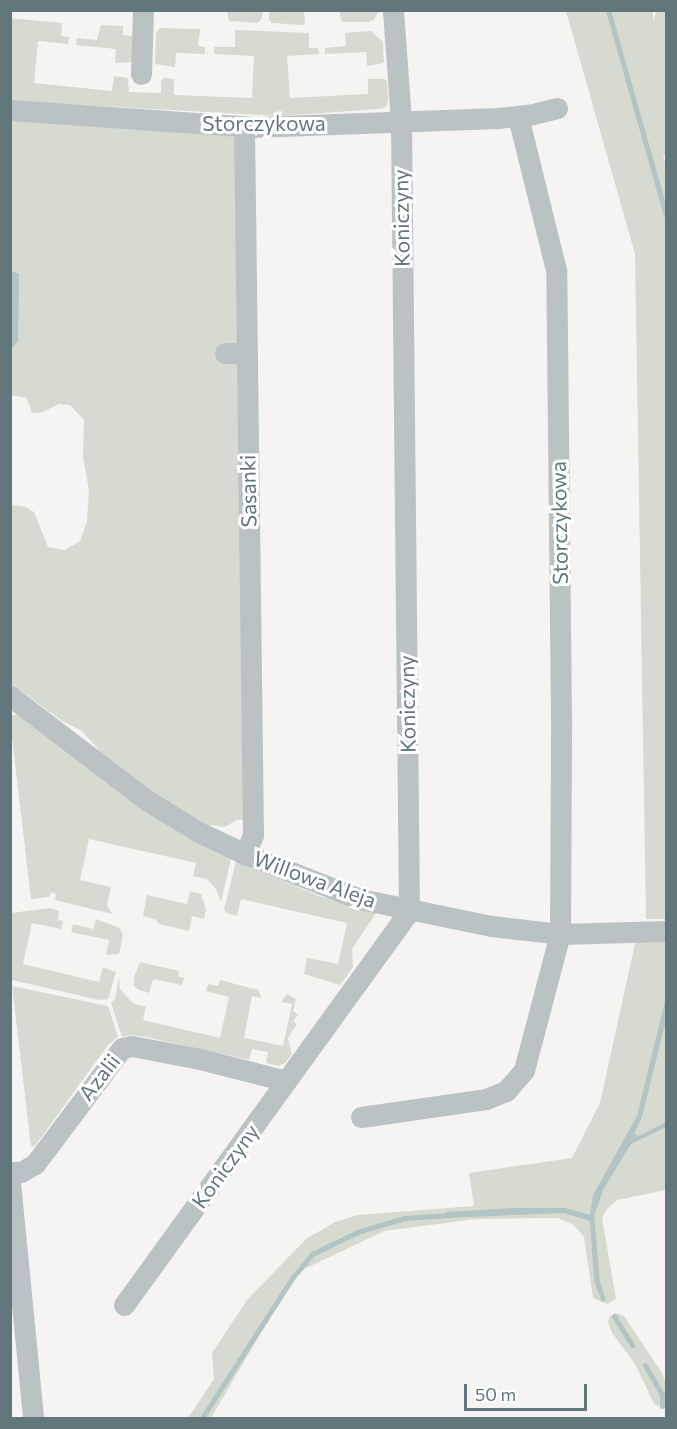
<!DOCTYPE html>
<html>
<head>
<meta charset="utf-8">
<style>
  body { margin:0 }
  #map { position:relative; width:677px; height:1429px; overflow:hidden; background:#f5f4f2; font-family:Commissioner,sans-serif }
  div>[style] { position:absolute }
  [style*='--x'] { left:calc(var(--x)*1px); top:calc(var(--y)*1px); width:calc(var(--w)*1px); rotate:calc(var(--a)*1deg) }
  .green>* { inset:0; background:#d6dad1 }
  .water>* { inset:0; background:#b2c4c4 }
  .stream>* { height:5px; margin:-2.5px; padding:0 2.5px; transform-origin:2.5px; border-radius:2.5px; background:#b2c4c4 }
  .minor>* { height:21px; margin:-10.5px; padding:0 10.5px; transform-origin:10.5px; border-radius:10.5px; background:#bbc2c4 }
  span { translate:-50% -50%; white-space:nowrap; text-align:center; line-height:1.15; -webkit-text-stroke:6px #fff; paint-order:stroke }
  .street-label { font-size:21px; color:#61777c }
  .frame { position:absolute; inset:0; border:12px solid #61777c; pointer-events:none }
  .scale { position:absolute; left:464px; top:1384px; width:123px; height:27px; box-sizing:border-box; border:3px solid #61777c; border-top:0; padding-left:8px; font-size:18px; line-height:21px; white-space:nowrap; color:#61777c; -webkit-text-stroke:4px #fff; paint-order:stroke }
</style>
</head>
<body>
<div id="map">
  <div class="green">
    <div style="clip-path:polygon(227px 11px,263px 11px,262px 18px,258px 23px,229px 21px)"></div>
    <div style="clip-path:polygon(269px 11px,269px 10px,315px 11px,304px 12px,305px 23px,302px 25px,272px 23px,269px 20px)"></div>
    <div style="clip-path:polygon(339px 11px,339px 10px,379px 11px,374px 20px,368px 22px,342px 22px)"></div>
    <div style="clip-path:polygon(566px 11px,653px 11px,653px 21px,656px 12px,666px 11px,666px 155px,663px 155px,666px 166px,666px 919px,646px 919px,635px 254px)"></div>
    <div style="clip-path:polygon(10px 18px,62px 23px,61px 36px,69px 37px,68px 44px,38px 41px,34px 83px,112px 91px,114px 76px,128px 78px,129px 92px,161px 93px,161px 81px,164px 78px,174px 79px,174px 95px,252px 98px,254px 56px,214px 54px,214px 47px,235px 47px,235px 30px,309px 33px,309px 48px,318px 48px,319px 54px,287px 56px,290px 98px,368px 94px,368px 79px,384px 79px,387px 81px,388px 100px,387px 106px,380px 109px,279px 116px,11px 101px)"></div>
    <div style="clip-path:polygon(101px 25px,123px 26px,123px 35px,135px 36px,135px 53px,131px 62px,115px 63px,116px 49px,76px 45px,77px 38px,97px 40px)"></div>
    <div style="clip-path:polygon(160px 28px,200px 29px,198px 46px,205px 47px,205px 54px,176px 53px,175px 67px,155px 64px,156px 33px)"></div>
    <div style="clip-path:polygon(371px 31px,383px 42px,384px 63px,367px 66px,366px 52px,325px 54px,325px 48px,346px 46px,345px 33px)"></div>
    <div style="clip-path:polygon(10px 119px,232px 134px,235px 141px,237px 343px,225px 353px,237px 364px,246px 821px,238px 819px,225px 827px,209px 825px,165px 802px,107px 759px,82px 731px,62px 721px,21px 691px,11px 687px,11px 505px,26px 507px,34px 512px,48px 547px,65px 550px,80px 541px,87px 521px,89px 490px,83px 457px,84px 420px,70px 405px,59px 404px,41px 413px,32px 413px,27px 398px,11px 395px)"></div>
    <div style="clip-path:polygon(21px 713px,154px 814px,231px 859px,221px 902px,216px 889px,207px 879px,193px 876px,196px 863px,89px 839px,80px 880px,111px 887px,107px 905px,112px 914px,55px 900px,56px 894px,51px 892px,49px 897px,31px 899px,11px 729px,10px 716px)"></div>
    <div style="clip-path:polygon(236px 861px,319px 896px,376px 913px,352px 949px,353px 967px,342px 983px,340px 985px,304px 974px,307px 958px,338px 964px,347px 923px,241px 899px,237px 916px,227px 913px,224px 910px)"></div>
    <div style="clip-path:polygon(190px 891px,201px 894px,206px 909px,204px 919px,192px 916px,189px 931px,159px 924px,156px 920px,143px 916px,147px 895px,187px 904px)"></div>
    <div style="clip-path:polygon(50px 908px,59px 911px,58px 920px,63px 921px,61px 929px,32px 923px,23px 964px,99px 982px,103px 967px,111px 970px,116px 972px,108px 999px,99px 1000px,12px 980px,11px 913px)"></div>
    <div style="clip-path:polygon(96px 919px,120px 928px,123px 935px,119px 954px,106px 955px,109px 940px,71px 932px,73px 924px,93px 929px)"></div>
    <div style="clip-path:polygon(636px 939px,666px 939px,666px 1190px,617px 1200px,606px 1210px,602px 1218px,616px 1299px,607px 1304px,593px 1298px,584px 1237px,574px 1225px,558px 1218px,476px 1219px,384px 1231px,296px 1273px,211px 1418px,188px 1418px,214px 1379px,212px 1353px,247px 1300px,306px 1239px,335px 1222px,358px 1215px,474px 1206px,469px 1173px,572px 1158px,600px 1103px)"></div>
    <div style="clip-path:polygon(140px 962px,179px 971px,178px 976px,184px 978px,182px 985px,153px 979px,149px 993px,139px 990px,134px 986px,134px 977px)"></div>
    <div style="clip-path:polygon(119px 977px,120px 989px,125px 995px,133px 1003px,146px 1007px,143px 1020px,220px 1038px,229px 997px,206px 991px,208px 984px,218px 986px,220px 980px,258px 990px,262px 998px,252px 996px,244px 1038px,283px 1046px,292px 1004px,281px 1002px,287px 994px,296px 999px,293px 1011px,298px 1015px,293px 1021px,297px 1024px,288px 1038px,292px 1054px,285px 1063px,279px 1066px,266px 1063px,268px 1052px,252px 1049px,249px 1060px,146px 1037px,131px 1035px,122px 1037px,111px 1003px,115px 999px)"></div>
    <div style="clip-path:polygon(12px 986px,108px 1006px,118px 1037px,108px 1045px,35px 1146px,31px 1146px)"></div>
    <div style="clip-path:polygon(616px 1313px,624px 1316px,662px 1373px,666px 1384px,666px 1406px,661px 1407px,654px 1404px,635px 1364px,612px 1333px,608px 1322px,610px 1316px)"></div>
  </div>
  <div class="water">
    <div style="clip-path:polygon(11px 271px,19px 274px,18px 341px,11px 349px)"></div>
    <div style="clip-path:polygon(666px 997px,666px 1020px,642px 1117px,634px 1134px,639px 1136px,666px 1122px,666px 1127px,631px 1144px,604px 1188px,594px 1216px,600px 1282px,606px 1300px,602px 1302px,594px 1280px,590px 1221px,564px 1213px,446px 1218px,445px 1215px,446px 1212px,513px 1208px,565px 1208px,590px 1215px,593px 1195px,637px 1116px)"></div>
  </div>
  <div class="stream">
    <div style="--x:608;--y:10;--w:213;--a:74.2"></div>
    <div style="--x:614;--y:1316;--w:34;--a:58"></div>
    <div style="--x:645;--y:1365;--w:34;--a:60"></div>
    <div style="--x:662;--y:1394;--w:12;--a:90"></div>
    <div style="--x:202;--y:1418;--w:168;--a:-57.2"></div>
    <div style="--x:293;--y:1277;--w:30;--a:-50"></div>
    <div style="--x:312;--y:1254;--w:53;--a:-25.6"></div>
    <div style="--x:360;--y:1231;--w:47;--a:-16.1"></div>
    <div style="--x:405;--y:1218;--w:45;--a:-3.8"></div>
  </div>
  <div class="minor">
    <div style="--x:141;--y:74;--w:64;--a:-88.2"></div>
    <div style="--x:10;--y:110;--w:244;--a:4"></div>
    <div style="--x:253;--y:127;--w:245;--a:-2.1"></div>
    <div style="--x:498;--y:118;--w:31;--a:-6"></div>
    <div style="--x:529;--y:115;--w:29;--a:-14"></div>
    <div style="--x:244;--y:127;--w:708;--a:89.27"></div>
    <div style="--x:253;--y:835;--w:21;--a:113"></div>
    <div style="--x:225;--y:353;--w:21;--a:0"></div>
    <div style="--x:10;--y:696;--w:173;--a:37.3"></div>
    <div style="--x:148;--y:801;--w:60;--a:31.3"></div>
    <div style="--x:199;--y:832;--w:51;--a:25.6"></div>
    <div style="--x:245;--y:854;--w:123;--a:21.4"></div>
    <div style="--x:360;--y:899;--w:134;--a:11.6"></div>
    <div style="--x:491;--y:926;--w:69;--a:6.6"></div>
    <div style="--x:560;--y:934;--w:106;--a:-1.6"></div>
    <div style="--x:361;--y:1117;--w:126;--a:-8.2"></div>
    <div style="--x:486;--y:1099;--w:22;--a:-22"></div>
    <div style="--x:506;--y:1091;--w:28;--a:-49"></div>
    <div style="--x:524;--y:1070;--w:141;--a:-75.2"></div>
    <div style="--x:560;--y:934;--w:216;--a:-89.7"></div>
    <div style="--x:561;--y:718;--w:448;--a:-90.6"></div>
    <div style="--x:556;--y:270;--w:159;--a:-103.9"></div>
    <div style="--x:10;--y:1172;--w:11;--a:0"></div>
    <div style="--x:21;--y:1172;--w:16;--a:-30"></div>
    <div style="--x:35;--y:1164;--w:145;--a:-53.1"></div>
    <div style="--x:122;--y:1048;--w:10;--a:-11"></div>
    <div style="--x:132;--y:1046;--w:69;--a:10.8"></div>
    <div style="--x:200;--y:1059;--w:89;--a:14.3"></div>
    <div style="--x:10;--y:1182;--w:237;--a:84.4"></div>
    <div style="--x:124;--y:1305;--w:486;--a:-54.1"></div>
    <div style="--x:409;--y:911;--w:791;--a:-90.58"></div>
    <div style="--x:401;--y:120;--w:110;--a:-94.2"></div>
  </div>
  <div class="street-label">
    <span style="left:264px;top:123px">Storczykowa</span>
    <span style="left:401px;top:218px;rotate:-91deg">Koniczyny</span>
    <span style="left:248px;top:491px;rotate:-91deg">Sasanki</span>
    <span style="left:559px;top:523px;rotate:-91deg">Storczykowa</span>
    <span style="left:407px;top:704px;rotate:-91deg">Koniczyny</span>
    <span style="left:315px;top:879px;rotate:20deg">Willowa Aleja</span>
    <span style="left:99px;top:1077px;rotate:-52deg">Azalii</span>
    <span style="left:225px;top:1166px;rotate:-54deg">Koniczyny</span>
  </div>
  <div class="frame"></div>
  <div class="scale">50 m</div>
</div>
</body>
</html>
